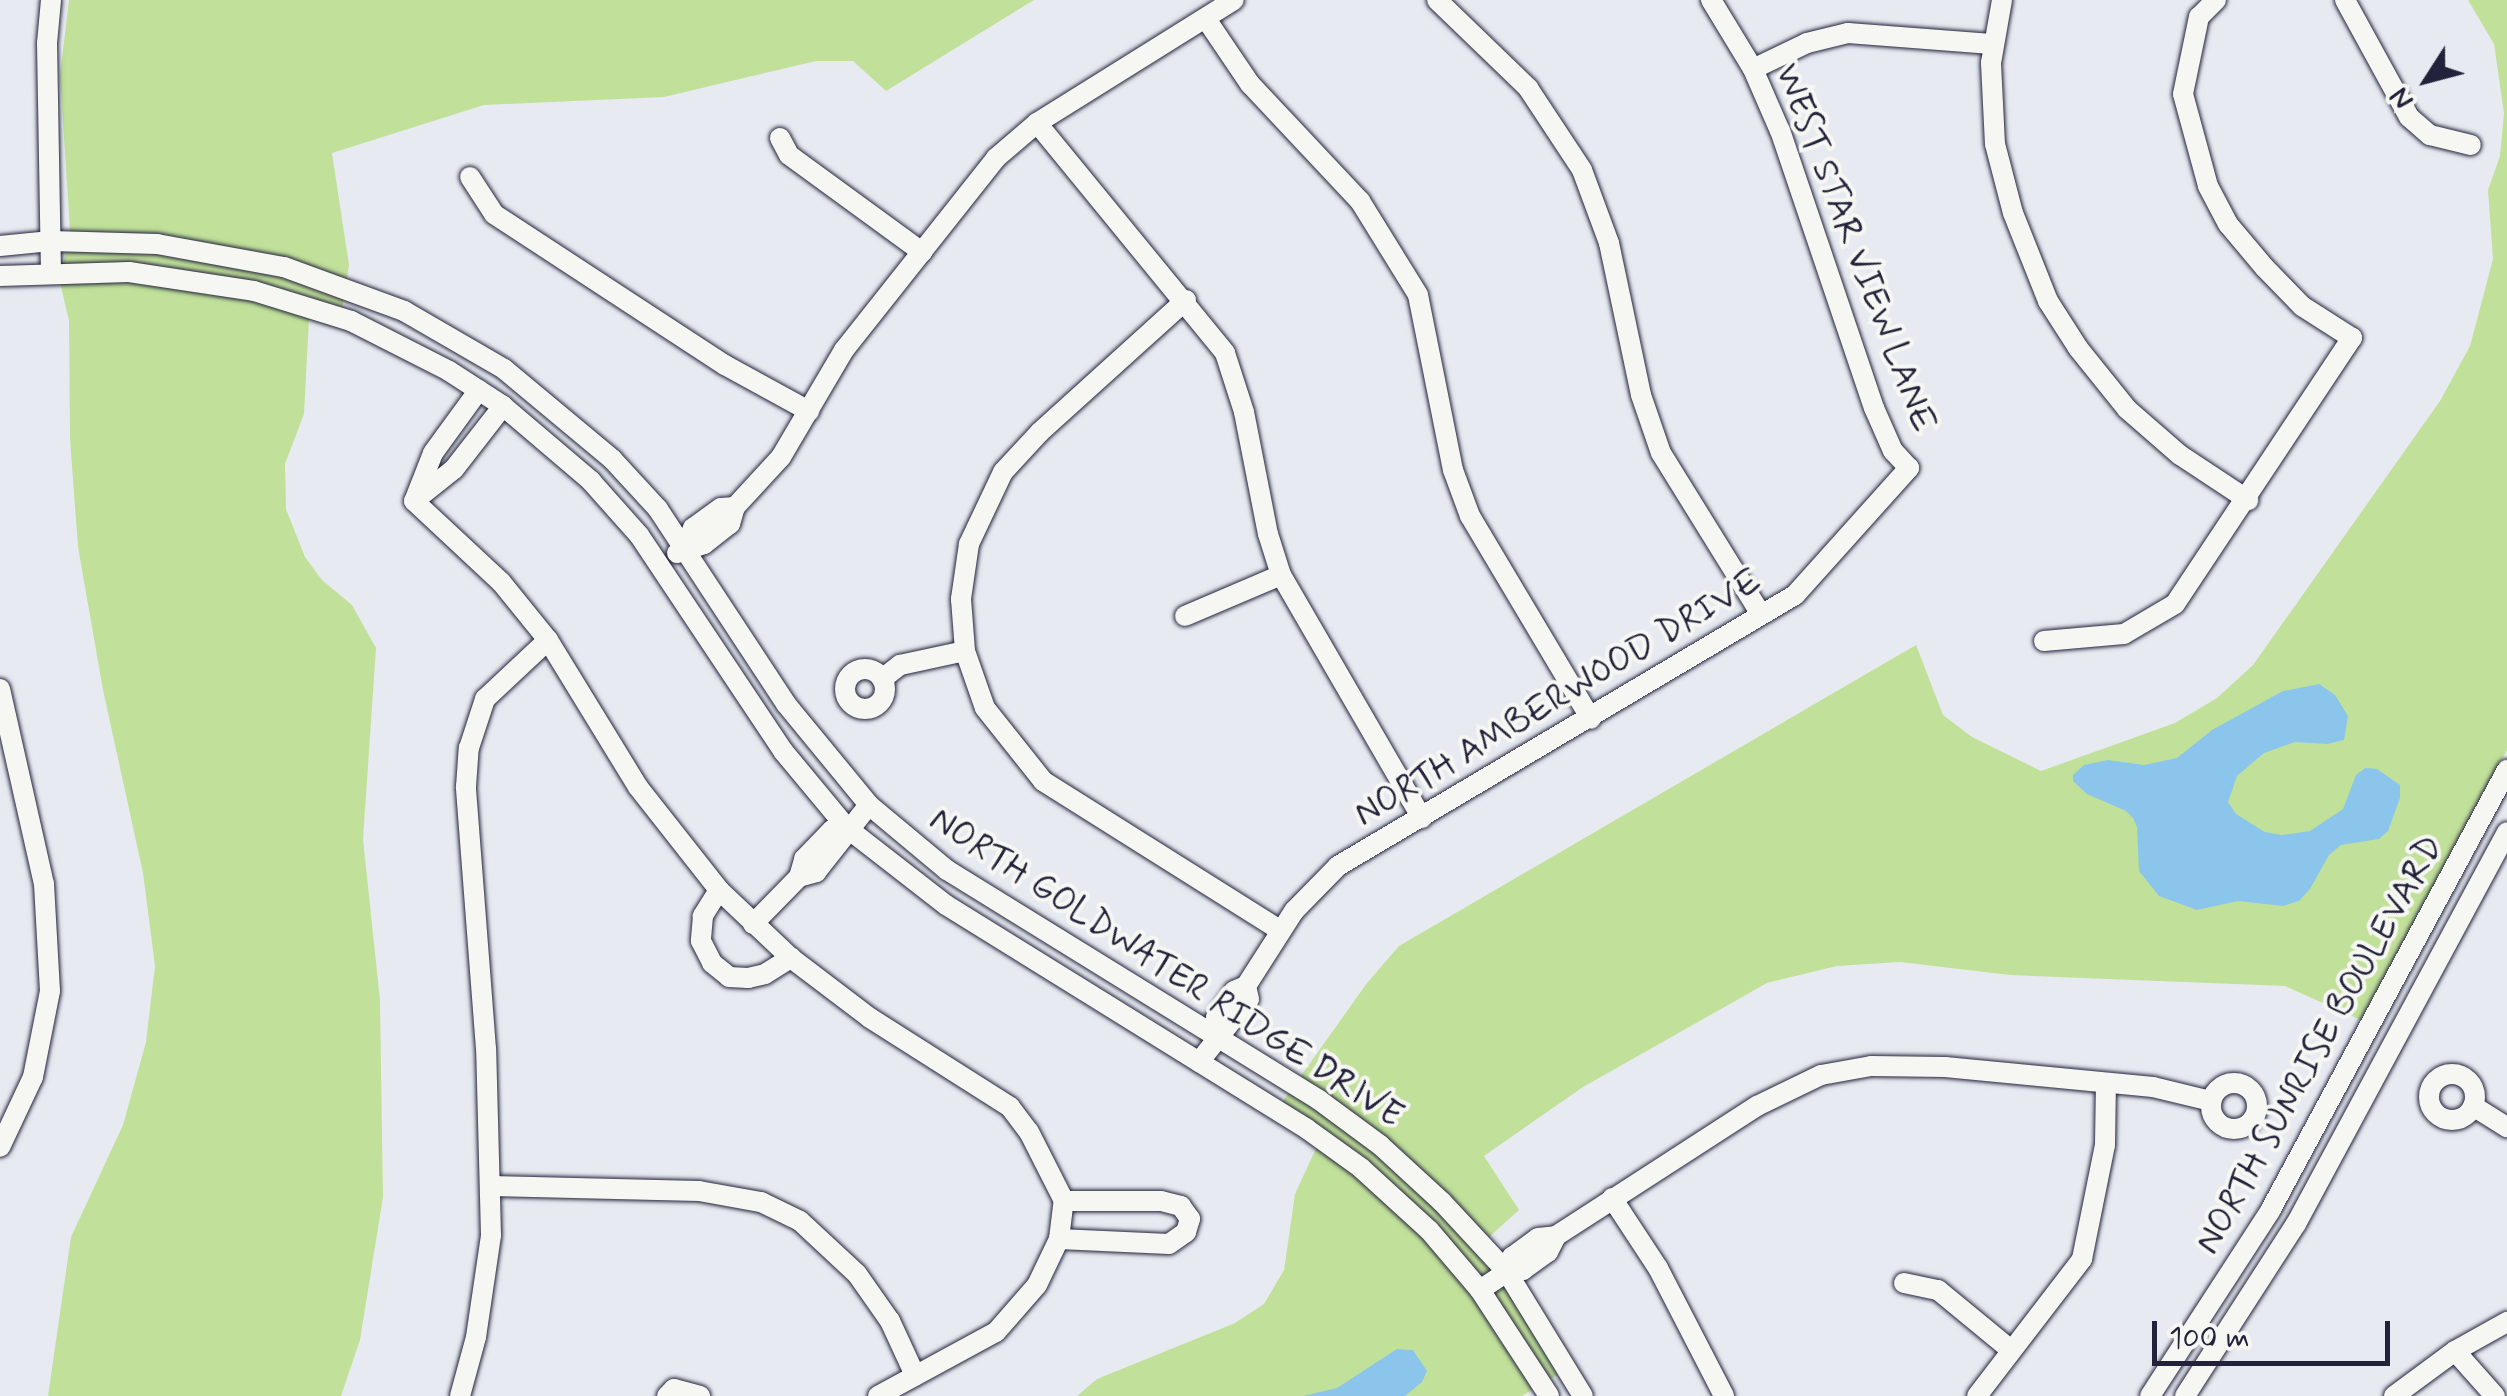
<!DOCTYPE html>
<html>
<head>
<meta charset="utf-8">
<style>
  body { margin:0 }
  #map { position:relative; width:2507px; height:1396px; overflow:hidden; background:#e7ebf1; font-family:Mynerve,sans-serif }
  div>[style] { position:absolute }
  [style*='--x'] { left:calc(var(--x)*1px); top:calc(var(--y)*1px); width:calc(var(--w)*1px); rotate:calc(var(--a)*1deg) }
  .green>* { inset:0; background:#c1e19a }
  .water>* { inset:0; background:#8cc5eb }
  .roads { filter:drop-shadow(0 0 2px #22223b) drop-shadow(0 0 2px #22223b) }
  .minor>* { height:20px; margin:-10px; padding:0 10px; transform-origin:10px; border-radius:10px; background:#f6f6f2 }
  .minor>.ring { margin:-10px; padding:0; box-sizing:content-box; background:none; border:20px solid #f6f6f2; border-radius:50% }
  span { translate:-50% -50%; white-space:nowrap; text-align:center; line-height:1.15; -webkit-text-stroke:8px #f6f6f2; paint-order:stroke }
  .street-label { font-size:35px; color:#22223b }
  .north { position:absolute; left:2377px; top:30px; width:100px; height:100px; -webkit-text-stroke:8px #f6f6f2; paint-order:stroke; rotate:234deg; font-size:28px; font-weight:700; line-height:40px; text-align:center; color:#22223b }
  .north::after { content:''; display:block; margin:auto; width:35px; height:45px; background:#22223b; clip-path:polygon(50% 0,100% 100%,50% 72%,0 100%) }
  .scale { position:absolute; left:2152px; top:1321px; width:238px; height:45px; box-sizing:border-box; border:5px solid #22223b; border-top:0; padding-left:12px; font-size:30px; line-height:35px; white-space:nowrap; color:#22223b; -webkit-text-stroke:8px #f6f6f2; paint-order:stroke }
</style>
</head>
<body>
<div id="map">
  <div class="green">
    <div style="clip-path:polygon(69px 0,1034px 0,886px 91px,853px 61px,816px 61px,664px 97px,484px 105px,332px 153px,349px 265px,339px 329px,309px 319px,304px 414px,285px 464px,286px 509px,305px 557px,322px 580px,352px 605px,376px 648px,363px 839px,380px 1000px,383px 1197px,360px 1340px,341px 1396px,48px 1396px,71px 1237px,123px 1125px,146px 1042px,155px 966px,143px 873px,103px 690px,78px 547px,70px 439px,69px 321px,60px 282px,70px 230px,60px 76px)"></div>
    <div style="clip-path:polygon(2468px 0,2507px 0,2507px 750px,2361px 1020px,2285px 986px,2010px 975px,1900px 962px,1837px 966px,1767px 983px,1583px 1087px,1484px 1156px,1519px 1210px,1489px 1237px,1574px 1365px,1522px 1396px,1077px 1396px,1097px 1379px,1235px 1323px,1264px 1304px,1284px 1270px,1295px 1194px,1318px 1144px,1271px 1118px,1367px 983px,1399px 946px,1916px 645px,1943px 715px,1972px 737px,2041px 771px,2175px 723px,2217px 698px,2253px 665px,2440px 401px,2470px 346px,2493px 259px,2488px 190px,2500px 156px,2504px 113px,2494px 44px)"></div>
  </div>
  <div class="water">
    <div style="clip-path:polygon(2319px 684px,2335px 695px,2348px 716px,2344px 740px,2327px 744px,2295px 742px,2264px 753px,2237px 776px,2228px 802px,2236px 814px,2265px 832px,2282px 835px,2310px 831px,2343px 809px,2356px 775px,2365px 768px,2377px 769px,2400px 785px,2400px 798px,2388px 831px,2379px 839px,2341px 845px,2329px 855px,2310px 889px,2299px 901px,2283px 906px,2238px 901px,2197px 910px,2159px 896px,2139px 871px,2137px 827px,2133px 818px,2126px 811px,2087px 794px,2073px 781px,2073px 775px,2084px 765px,2108px 760px,2144px 765px,2177px 758px,2212px 730px,2283px 691px)"></div>
    <div style="clip-path:polygon(1397px 1349px,1413px 1350px,1427px 1371px,1422px 1382px,1405px 1396px,1303px 1396px,1337px 1388px)"></div>
  </div>
  <div class="roads">
    <div class="minor">
      <div style="--x:51;--y:0;--w:43;--a:95.3"></div>
      <div style="--x:47;--y:43;--w:229;--a:89"></div>
      <div style="--x:1437;--y:0;--w:127;--a:44"></div>
      <div style="--x:1528;--y:88;--w:98;--a:56.6"></div>
      <div style="--x:1582;--y:170;--w:78;--a:69.7"></div>
      <div style="--x:1609;--y:243;--w:155;--a:78.1"></div>
      <div style="--x:1641;--y:395;--w:61;--a:71"></div>
      <div style="--x:1661;--y:453;--w:190;--a:58.2"></div>
      <div style="--x:2002;--y:0;--w:64;--a:99.9"></div>
      <div style="--x:1991;--y:63;--w:81;--a:87.2"></div>
      <div style="--x:1995;--y:144;--w:71;--a:75.4"></div>
      <div style="--x:2013;--y:213;--w:95;--a:68.3"></div>
      <div style="--x:2048;--y:301;--w:56;--a:57.4"></div>
      <div style="--x:2078;--y:348;--w:78;--a:51.2"></div>
      <div style="--x:2127;--y:409;--w:70;--a:41"></div>
      <div style="--x:2180;--y:455;--w:82;--a:33.5"></div>
      <div style="--x:2345;--y:0;--w:133;--a:61.3"></div>
      <div style="--x:2409;--y:117;--w:28;--a:41"></div>
      <div style="--x:2430;--y:135;--w:42;--a:13.7"></div>
      <div style="--x:1206;--y:19;--w:78;--a:55.9"></div>
      <div style="--x:1250;--y:84;--w:161;--a:46.8"></div>
      <div style="--x:1360;--y:201;--w:110;--a:58.3"></div>
      <div style="--x:1418;--y:295;--w:178;--a:78.7"></div>
      <div style="--x:1453;--y:470;--w:49;--a:69.7"></div>
      <div style="--x:1470;--y:516;--w:236;--a:59.2"></div>
      <div style="--x:1753;--y:69;--w:60;--a:-25.7"></div>
      <div style="--x:1807;--y:43;--w:42;--a:-13.7"></div>
      <div style="--x:1848;--y:33;--w:144;--a:4.4"></div>
      <div style="--x:1037;--y:123;--w:297;--a:50.7"></div>
      <div style="--x:1225;--y:353;--w:62;--a:72.1"></div>
      <div style="--x:1244;--y:412;--w:124;--a:78.9"></div>
      <div style="--x:1268;--y:534;--w:43;--a:72.4"></div>
      <div style="--x:1281;--y:575;--w:281;--a:59.9"></div>
      <div style="--x:780;--y:138;--w:19;--a:62"></div>
      <div style="--x:789;--y:155;--w:165;--a:36.1"></div>
      <div style="--x:470;--y:177;--w:44;--a:57"></div>
      <div style="--x:494;--y:214;--w:276;--a:33.2"></div>
      <div style="--x:725;--y:365;--w:96;--a:28.7"></div>
      <div style="--x:0;--y:246;--w:51;--a:-5.6"></div>
      <div style="--x:51;--y:241;--w:106;--a:1.6"></div>
      <div style="--x:157;--y:244;--w:129;--a:10.3"></div>
      <div style="--x:284;--y:267;--w:128;--a:20.1"></div>
      <div style="--x:404;--y:311;--w:116;--a:30.1"></div>
      <div style="--x:504;--y:369;--w:141;--a:39.8"></div>
      <div style="--x:612;--y:459;--w:68;--a:47.4"></div>
      <div style="--x:658;--y:509;--w:233;--a:56.7"></div>
      <div style="--x:786;--y:704;--w:131;--a:50.6"></div>
      <div style="--x:869;--y:805;--w:102;--a:39.8"></div>
      <div style="--x:947;--y:870;--w:437;--a:31.7"></div>
      <div style="--x:1319;--y:1100;--w:76;--a:36.4"></div>
      <div style="--x:1380;--y:1145;--w:84;--a:42.6"></div>
      <div style="--x:1442;--y:1202;--w:96;--a:47.1"></div>
      <div style="--x:1507;--y:1272;--w:145;--a:58.5"></div>
      <div style="--x:0;--y:276;--w:129;--a:-1.8"></div>
      <div style="--x:129;--y:272;--w:126;--a:8.6"></div>
      <div style="--x:254;--y:291;--w:102;--a:17.2"></div>
      <div style="--x:351;--y:321;--w:110;--a:27"></div>
      <div style="--x:449;--y:371;--w:64;--a:32.9"></div>
      <div style="--x:503;--y:406;--w:116;--a:40.4"></div>
      <div style="--x:591;--y:481;--w:72;--a:48.4"></div>
      <div style="--x:639;--y:535;--w:260;--a:56.3"></div>
      <div style="--x:783;--y:751;--w:100;--a:50.3"></div>
      <div style="--x:847;--y:828;--w:125;--a:37.9"></div>
      <div style="--x:946;--y:905;--w:425;--a:31.8"></div>
      <div style="--x:1307;--y:1129;--w:67;--a:35.8"></div>
      <div style="--x:1361;--y:1168;--w:92;--a:42.4"></div>
      <div style="--x:1429;--y:1230;--w:79;--a:49.6"></div>
      <div style="--x:1480;--y:1290;--w:126;--a:56.9"></div>
      <div style="--x:1186;--y:300;--w:197;--a:137.9"></div>
      <div style="--x:1040;--y:432;--w:54;--a:132.8"></div>
      <div style="--x:1003;--y:472;--w:80;--a:115.3"></div>
      <div style="--x:969;--y:544;--w:56;--a:98.3"></div>
      <div style="--x:961;--y:599;--w:52;--a:85.6"></div>
      <div style="--x:965;--y:651;--w:60;--a:70.7"></div>
      <div style="--x:985;--y:708;--w:93;--a:51.5"></div>
      <div style="--x:1043;--y:781;--w:280;--a:32.2"></div>
      <div style="--x:415;--y:499;--w:49;--a:-68.6"></div>
      <div style="--x:433;--y:453;--w:78;--a:-53.9"></div>
      <div style="--x:414;--y:501;--w:119;--a:43"></div>
      <div style="--x:501;--y:582;--w:75;--a:51"></div>
      <div style="--x:548;--y:640;--w:172;--a:58.5"></div>
      <div style="--x:638;--y:787;--w:131;--a:51.8"></div>
      <div style="--x:719;--y:890;--w:99;--a:43.4"></div>
      <div style="--x:791;--y:958;--w:99;--a:37.2"></div>
      <div style="--x:870;--y:1018;--w:166;--a:32.4"></div>
      <div style="--x:1010;--y:1107;--w:31;--a:53"></div>
      <div style="--x:1029;--y:1132;--w:77;--a:63.1"></div>
      <div style="--x:414;--y:501;--w:51;--a:-38.7"></div>
      <div style="--x:454;--y:469;--w:80;--a:-52.1"></div>
      <div style="--x:685;--y:547;--w:21;--a:-67"></div>
      <div style="--x:693;--y:528;--w:34;--a:-36"></div>
      <div style="--x:721;--y:508;--w:14;--a:-4"></div>
      <div style="--x:677;--y:553;--w:28;--a:-18"></div>
      <div style="--x:704;--y:544;--w:33;--a:-38"></div>
      <div style="--x:730;--y:524;--w:18;--a:-74"></div>
      <div style="--x:735;--y:507;--w:68;--a:-47.4"></div>
      <div style="--x:781;--y:457;--w:124;--a:-59.5"></div>
      <div style="--x:844;--y:350;--w:245;--a:-51.6"></div>
      <div style="--x:996;--y:158;--w:54;--a:-40.5"></div>
      <div style="--x:1037;--y:123;--w:232;--a:-32"></div>
      <div style="--x:1185;--y:616;--w:104;--a:-23.1"></div>
      <div style="--x:2044;--y:641;--w:80;--a:-5"></div>
      <div style="--x:2124;--y:634;--w:59;--a:-30.5"></div>
      <div style="--x:2175;--y:604;--w:320;--a:-56.4"></div>
      <div style="--x:2352;--y:338;--w:59;--a:-147.4"></div>
      <div style="--x:2302;--y:306;--w:53;--a:-134.2"></div>
      <div style="--x:2265;--y:268;--w:57;--a:-130.1"></div>
      <div style="--x:2228;--y:224;--w:43;--a:-117.8"></div>
      <div style="--x:2208;--y:186;--w:95;--a:-105.2"></div>
      <div style="--x:2183;--y:94;--w:79;--a:-78.3"></div>
      <div style="--x:2199;--y:17;--w:24;--a:-45"></div>
      <div class="ring" style="left:845px;top:669px;width:20px;height:20px"></div>
      <div style="--x:882;--y:679;--w:23;--a:-38"></div>
      <div style="--x:900;--y:665;--w:66;--a:-12.2"></div>
      <div style="--x:0;--y:689;--w:200;--a:77.3"></div>
      <div style="--x:44;--y:884;--w:107;--a:86.8"></div>
      <div style="--x:50;--y:991;--w:88;--a:101.2"></div>
      <div style="--x:33;--y:1077;--w:77;--a:115.2"></div>
      <div style="--x:799;--y:877;--w:19;--a:-74"></div>
      <div style="--x:804;--y:859;--w:40;--a:-46"></div>
      <div style="--x:832;--y:830;--w:15;--a:-8"></div>
      <div style="--x:719;--y:890;--w:31;--a:122"></div>
      <div style="--x:703;--y:916;--w:25;--a:95"></div>
      <div style="--x:701;--y:941;--w:25;--a:63"></div>
      <div style="--x:712;--y:963;--w:22;--a:39"></div>
      <div style="--x:729;--y:977;--w:19;--a:3"></div>
      <div style="--x:748;--y:978;--w:17;--a:-13"></div>
      <div style="--x:765;--y:974;--w:31;--a:-32"></div>
      <div style="--x:753;--y:924;--w:66;--a:-45.6"></div>
      <div style="--x:799;--y:877;--w:18;--a:-16"></div>
      <div style="--x:816;--y:872;--w:85;--a:-51.7"></div>
      <div style="--x:1215;--y:1036;--w:18;--a:-87"></div>
      <div style="--x:1216;--y:1018;--w:32;--a:-56"></div>
      <div style="--x:1234;--y:991;--w:13;--a:-23"></div>
      <div style="--x:1246;--y:986;--w:89;--a:-57.4"></div>
      <div style="--x:1294;--y:911;--w:63;--a:-45.6"></div>
      <div style="--x:1338;--y:866;--w:531;--a:-30.67"></div>
      <div style="--x:1795;--y:595;--w:171;--a:-48.1"></div>
      <div style="--x:1909;--y:468;--w:23;--a:-133"></div>
      <div style="--x:1893;--y:451;--w:47;--a:-113.8"></div>
      <div style="--x:1874;--y:408;--w:293;--a:-108.7"></div>
      <div style="--x:1780;--y:131;--w:68;--a:-113.5"></div>
      <div style="--x:1753;--y:69;--w:81;--a:-121.3"></div>
      <div style="--x:1199;--y:1062;--w:80;--a:-51.6"></div>
      <div style="--x:1249;--y:999;--w:13;--a:-103"></div>
      <div class="ring" style="left:2429px;top:1074px;width:26px;height:26px"></div>
      <div class="ring" style="left:2211px;top:1083px;width:26px;height:26px"></div>
      <div style="--x:2473;--y:1106;--w:40;--a:32"></div>
      <div style="--x:491;--y:1186;--w:208;--a:1.4"></div>
      <div style="--x:699;--y:1191;--w:63;--a:10.1"></div>
      <div style="--x:761;--y:1202;--w:43;--a:26"></div>
      <div style="--x:800;--y:1221;--w:78;--a:42.9"></div>
      <div style="--x:857;--y:1274;--w:57;--a:54.9"></div>
      <div style="--x:890;--y:1321;--w:60;--a:65.2"></div>
      <div style="--x:1612;--y:1198;--w:84;--a:56.7"></div>
      <div style="--x:1658;--y:1268;--w:144;--a:62.7"></div>
      <div style="--x:1059;--y:1239;--w:110;--a:2.6"></div>
      <div style="--x:1169;--y:1244;--w:21;--a:-35"></div>
      <div style="--x:1186;--y:1232;--w:14;--a:-73"></div>
      <div style="--x:1190;--y:1219;--w:16;--a:-125"></div>
      <div style="--x:1181;--y:1206;--w:21;--a:-166"></div>
      <div style="--x:1161;--y:1201;--w:97;--a:180"></div>
      <div style="--x:1507;--y:1272;--w:16;--a:-72"></div>
      <div style="--x:1512;--y:1257;--w:32;--a:-36"></div>
      <div style="--x:1538;--y:1238;--w:18;--a:-6"></div>
      <div style="--x:1556;--y:1236;--w:239;--a:-32.9"></div>
      <div style="--x:1757;--y:1106;--w:71;--a:-25.8"></div>
      <div style="--x:1821;--y:1075;--w:51;--a:-10.2"></div>
      <div style="--x:1871;--y:1066;--w:74;--a:0.8"></div>
      <div style="--x:1945;--y:1067;--w:209;--a:5.5"></div>
      <div style="--x:2153;--y:1087;--w:60;--a:13.6"></div>
      <div style="--x:1904;--y:1283;--w:35;--a:12"></div>
      <div style="--x:1938;--y:1290;--w:94;--a:39.4"></div>
      <div style="--x:1480;--y:1290;--w:32;--a:-34"></div>
      <div style="--x:1507;--y:1272;--w:16;--a:-7"></div>
      <div style="--x:1523;--y:1270;--w:31;--a:-36"></div>
      <div style="--x:1548;--y:1252;--w:18;--a:-63"></div>
      <div style="--x:2455;--y:1351;--w:60;--a:48.4"></div>
      <div style="--x:460;--y:1396;--w:61;--a:-74.8"></div>
      <div style="--x:476;--y:1337;--w:103;--a:-81.6"></div>
      <div style="--x:491;--y:1235;--w:186;--a:-91.5"></div>
      <div style="--x:486;--y:1049;--w:263;--a:-94.4"></div>
      <div style="--x:466;--y:787;--w:39;--a:-86"></div>
      <div style="--x:469;--y:748;--w:52;--a:-71.9"></div>
      <div style="--x:485;--y:699;--w:86;--a:-43.1"></div>
      <div style="--x:667;--y:1396;--w:10;--a:-45"></div>
      <div style="--x:674;--y:1389;--w:27;--a:15"></div>
      <div style="--x:878;--y:1396;--w:134;--a:-28.5"></div>
      <div style="--x:996;--y:1332;--w:62;--a:-48.9"></div>
      <div style="--x:1037;--y:1285;--w:51;--a:-64.4"></div>
      <div style="--x:1059;--y:1239;--w:38;--a:-83"></div>
      <div style="--x:1977;--y:1396;--w:173;--a:-52.5"></div>
      <div style="--x:2082;--y:1259;--w:116;--a:-78.6"></div>
      <div style="--x:2105;--y:1145;--w:62;--a:-89.1"></div>
      <div style="--x:2150;--y:1396;--w:221;--a:-57"></div>
      <div style="--x:2270;--y:1211;--w:501;--a:-61.75"></div>
      <div style="--x:2185;--y:1396;--w:205;--a:-57.2"></div>
      <div style="--x:2296;--y:1224;--w:445;--a:-61.7"></div>
      <div style="--x:2394;--y:1396;--w:76;--a:-36.4"></div>
      <div style="--x:2455;--y:1351;--w:60;--a:-29.1"></div>
    </div>
  </div>
  <div class="street-label">
    <span style="left:1855px;top:248px;rotate:69deg">WEST STAR VIEW LANE</span>
    <span style="left:1558px;top:698px;rotate:-31deg">NORTH AMBERWOOD DRIVE</span>
    <span style="left:1166px;top:968px;rotate:33deg">NORTH GOLDWATER RIDGE DRIVE</span>
    <span style="left:2320px;top:1045px;rotate:-61deg">NORTH SUNRISE BOULEVARD</span>
  </div>
  <div class="north">N</div>
  <div class="scale">100 m</div>
</div>
</body>
</html>
